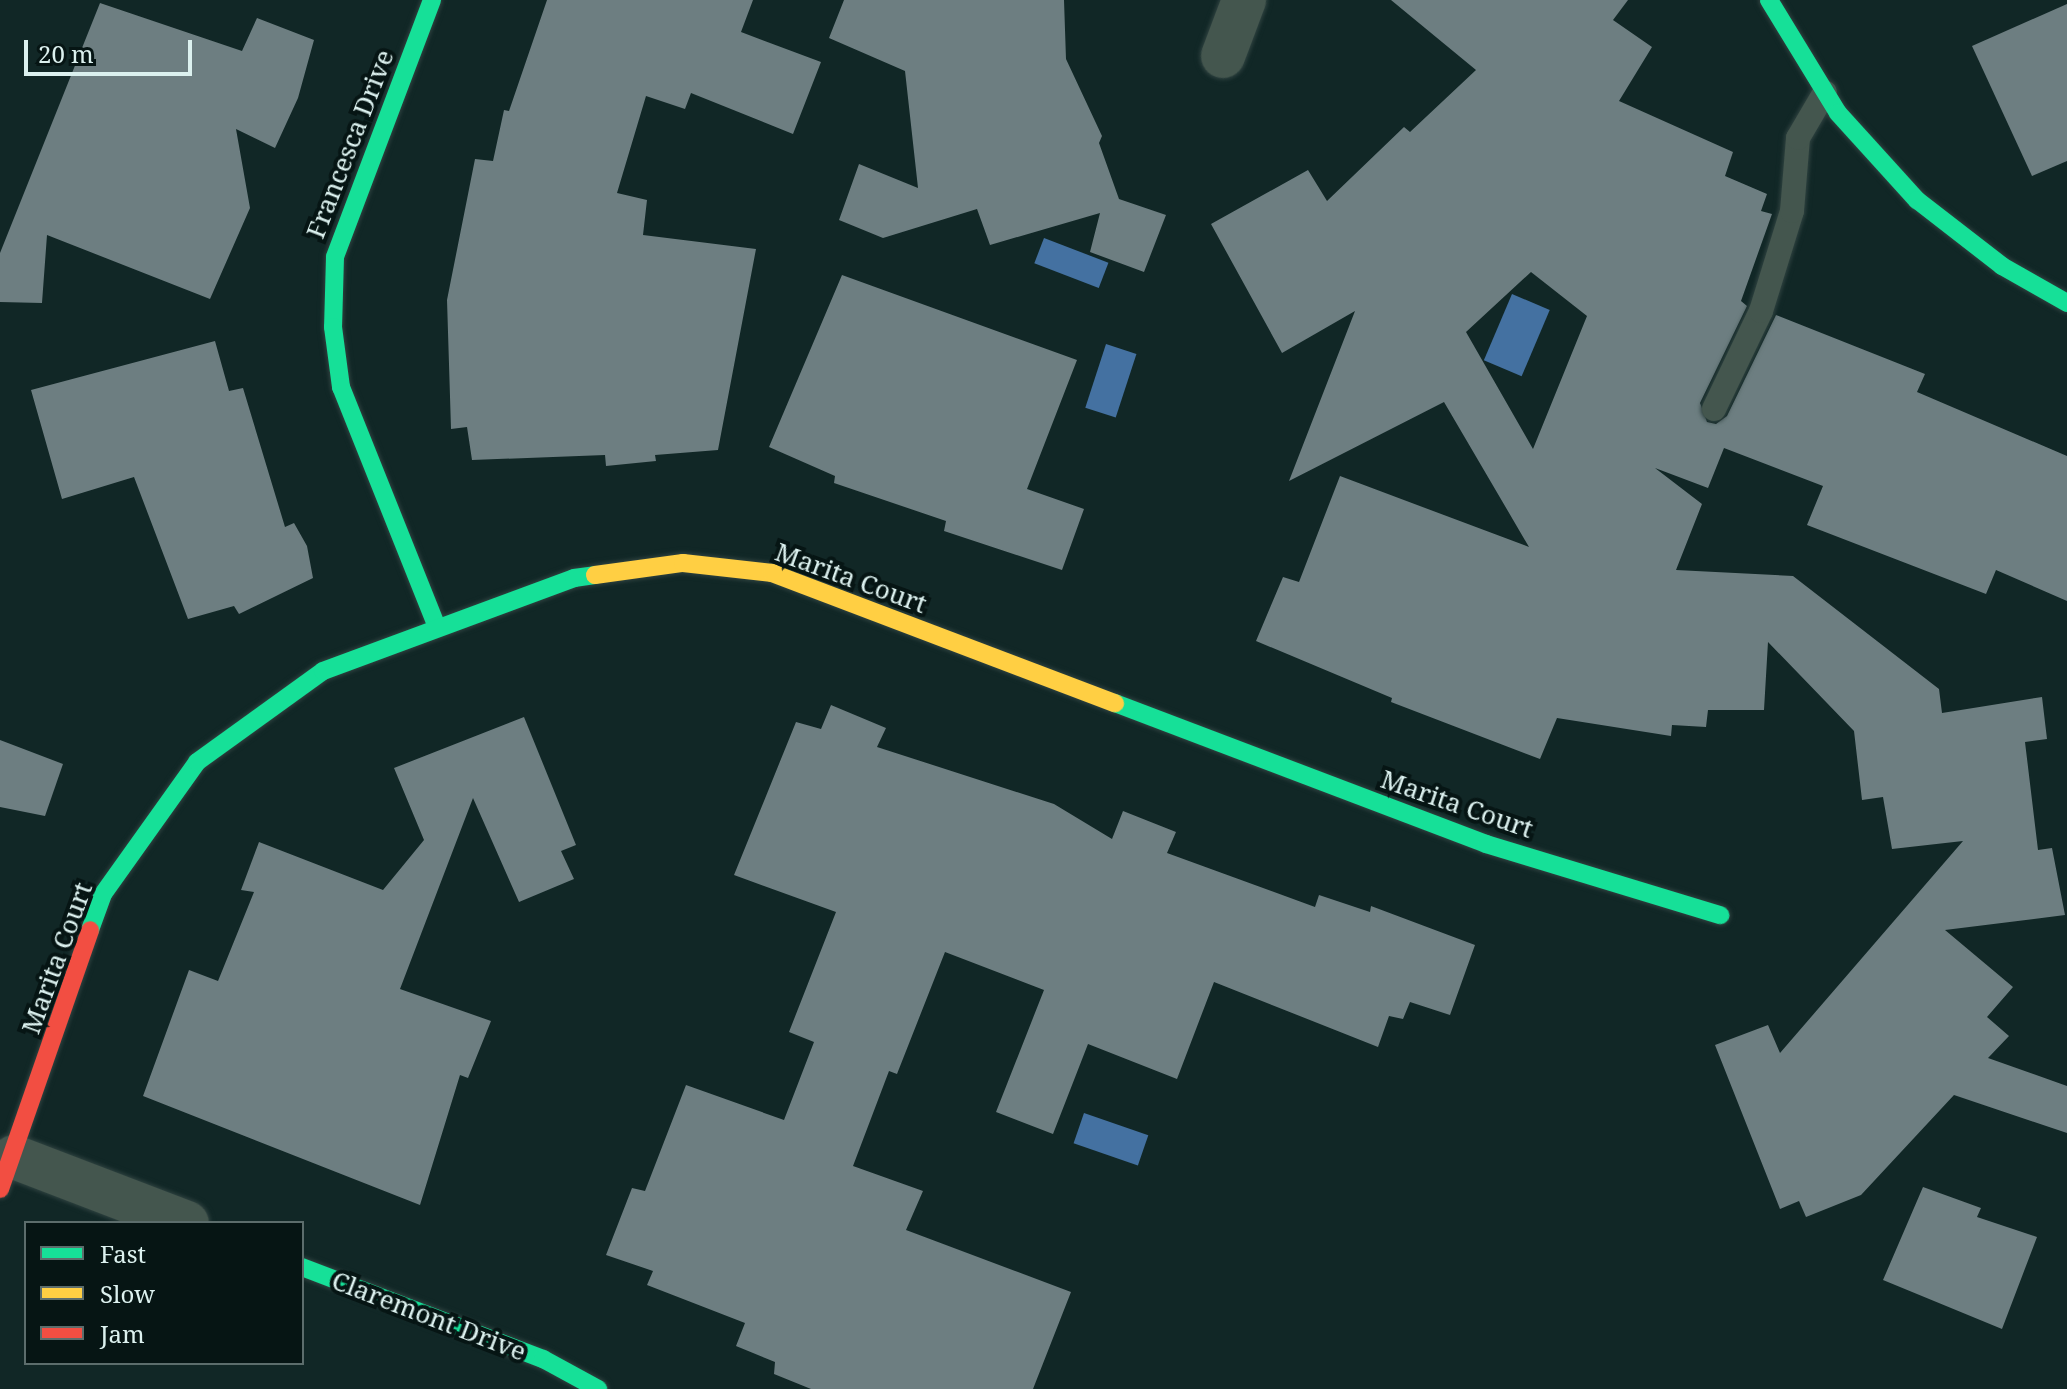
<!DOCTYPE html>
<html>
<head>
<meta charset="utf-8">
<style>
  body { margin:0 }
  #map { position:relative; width:2067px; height:1389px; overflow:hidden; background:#112726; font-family:"Noto Serif",serif }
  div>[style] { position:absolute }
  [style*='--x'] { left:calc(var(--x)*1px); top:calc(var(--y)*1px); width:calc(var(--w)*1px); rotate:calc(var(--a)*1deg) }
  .water>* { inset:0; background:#4471a1; transform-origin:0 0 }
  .building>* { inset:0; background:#6d7e81 }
  .roads { filter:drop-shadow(0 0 2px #2f4240) drop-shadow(0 0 2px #2f4240) }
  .lane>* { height:24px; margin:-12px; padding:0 12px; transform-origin:12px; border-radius:12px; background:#44564e }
  .street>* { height:44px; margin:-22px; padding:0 22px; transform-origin:22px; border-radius:22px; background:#44564e }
  .fast>* { height:18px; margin:-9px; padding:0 9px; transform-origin:9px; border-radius:9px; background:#16e098 }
  .slow>* { height:18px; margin:-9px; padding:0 9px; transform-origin:9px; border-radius:9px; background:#ffcf43 }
  .jam>* { height:18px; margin:-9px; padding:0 9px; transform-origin:9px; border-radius:9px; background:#f24e42 }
  span { translate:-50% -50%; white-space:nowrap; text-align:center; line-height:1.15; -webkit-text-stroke:8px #061514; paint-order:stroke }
  .street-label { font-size:26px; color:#dcf1ef }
  .legend { position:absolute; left:24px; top:1221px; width:280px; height:144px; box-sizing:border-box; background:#061514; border:2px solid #5c6d6c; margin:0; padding:10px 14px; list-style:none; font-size:24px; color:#dcf1ef }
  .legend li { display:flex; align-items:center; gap:16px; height:40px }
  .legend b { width:40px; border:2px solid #5c6d6c }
  .scale { position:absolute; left:24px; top:40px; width:168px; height:36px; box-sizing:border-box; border:4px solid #dcf1ef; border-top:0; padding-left:10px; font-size:24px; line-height:28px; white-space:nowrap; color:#dcf1ef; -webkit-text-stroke:6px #061514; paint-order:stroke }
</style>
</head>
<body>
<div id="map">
  <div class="water">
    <div style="left:1044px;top:238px;width:69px;height:27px;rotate:21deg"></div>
    <div style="left:1512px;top:294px;width:41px;height:72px;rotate:23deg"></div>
    <div style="left:1106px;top:344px;width:32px;height:67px;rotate:18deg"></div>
    <div style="left:1084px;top:1113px;width:68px;height:32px;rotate:19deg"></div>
  </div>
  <div class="building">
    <div style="clip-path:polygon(547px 0,753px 0,741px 32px,821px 62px,793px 134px,691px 93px,685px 109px,646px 96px,617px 193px,647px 200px,643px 235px,756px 249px,718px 450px,655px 455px,656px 461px,606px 466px,605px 455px,472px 460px,467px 427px,451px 429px,447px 300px,475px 159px,493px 161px,504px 110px,509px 111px)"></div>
    <div style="clip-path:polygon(844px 0,1064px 0,1066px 59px,1102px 136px,1099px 143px,1119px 199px,1166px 215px,1144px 272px,1090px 252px,1100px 213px,990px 245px,977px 209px,883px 238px,839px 220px,859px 164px,918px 188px,905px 71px,829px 38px)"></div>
    <div style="clip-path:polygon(evenodd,1391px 0,1628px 0,1613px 20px,1652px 47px,1619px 101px,1733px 152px,1725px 176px,1767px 194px,1761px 211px,1772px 214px,1741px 301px,1747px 306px,1700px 403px,1707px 422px,1716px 424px,1727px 416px,1776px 315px,1925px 374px,1917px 392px,2067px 456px,2067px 601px,1996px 570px,1986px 594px,1807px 525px,1823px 486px,1724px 448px,1708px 488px,1655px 468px,1702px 504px,1676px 570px,1793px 576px,1939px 689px,1942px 713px,2042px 697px,2047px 739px,2025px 742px,2038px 850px,2052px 848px,2065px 915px,1945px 930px,2013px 987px,1987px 1017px,2009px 1036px,1988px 1058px,2067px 1086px,2067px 1133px,1954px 1095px,1861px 1195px,1806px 1217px,1799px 1201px,1780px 1209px,1715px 1045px,1768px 1025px,1780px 1053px,1963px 841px,1892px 849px,1883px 797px,1862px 800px,1854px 731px,1768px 642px,1764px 710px,1708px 710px,1706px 727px,1672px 725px,1671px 736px,1557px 718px,1540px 759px,1391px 702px,1392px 698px,1256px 641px,1283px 577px,1299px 582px,1340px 476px,1529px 547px,1444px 402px,1289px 481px,1355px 311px,1282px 353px,1211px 224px,1308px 170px,1327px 201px,1404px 127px,1410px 132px,1476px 70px,1391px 0,1531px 272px,1587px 316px,1533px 449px,1466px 332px,1531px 272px)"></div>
    <div style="clip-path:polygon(100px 3px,242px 51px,257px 18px,314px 40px,298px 98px,275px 148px,236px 129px,250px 208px,210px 299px,47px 235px,42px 303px,0 302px,0 253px)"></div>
    <div style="clip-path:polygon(2067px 4px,2067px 161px,2032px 176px,1972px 46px)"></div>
    <div style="clip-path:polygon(842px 275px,1077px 360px,1027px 489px,1084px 509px,1062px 570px,944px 531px,946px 521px,834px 483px,835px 476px,769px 447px)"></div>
    <div style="clip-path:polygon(215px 341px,229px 391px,243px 388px,285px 527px,294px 523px,307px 546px,313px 578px,239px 614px,234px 606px,188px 619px,134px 477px,62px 499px,31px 390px)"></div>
    <div style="clip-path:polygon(831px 705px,886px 728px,877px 747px,1054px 804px,1112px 839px,1123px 811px,1176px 832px,1167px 853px,1315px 907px,1319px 895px,1370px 912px,1371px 906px,1475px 945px,1450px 1015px,1410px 1002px,1403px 1019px,1389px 1016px,1378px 1047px,1214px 982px,1177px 1079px,1088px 1044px,1053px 1134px,996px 1112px,1044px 990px,945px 952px,897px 1074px,889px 1071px,853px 1166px,923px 1191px,906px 1230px,1071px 1292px,1033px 1389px,811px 1389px,774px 1374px,775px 1362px,736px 1346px,745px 1323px,647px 1285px,653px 1271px,606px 1255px,632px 1188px,645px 1191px,686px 1085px,784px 1120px,814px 1042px,789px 1032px,836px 912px,734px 875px,796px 722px,821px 729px)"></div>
    <div style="clip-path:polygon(524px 717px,576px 845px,561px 851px,574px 879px,519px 902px,473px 798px,400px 989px,491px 1021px,468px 1078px,460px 1075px,420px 1205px,143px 1096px,189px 970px,218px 981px,254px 892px,241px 890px,259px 842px,383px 890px,424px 840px,394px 768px)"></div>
    <div style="clip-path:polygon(0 740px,63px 764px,45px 816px,0 807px)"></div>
    <div style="clip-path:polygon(1923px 1187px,1981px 1208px,1977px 1217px,2037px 1237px,2002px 1329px,1883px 1280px)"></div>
  </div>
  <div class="roads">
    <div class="lane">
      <div style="--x:1714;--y:409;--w:109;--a:-64.4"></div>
      <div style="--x:1761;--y:311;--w:105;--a:-72.8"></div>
      <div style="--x:1792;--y:211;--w:73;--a:-85.3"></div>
      <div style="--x:1798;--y:138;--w:53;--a:-59.6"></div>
    </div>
    <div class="street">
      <div style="--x:1223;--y:56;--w:60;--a:-69.4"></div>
      <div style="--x:14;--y:1157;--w:185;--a:20.9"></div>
    </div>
    <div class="fast">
      <div style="--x:432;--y:0;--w:275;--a:110.7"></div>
      <div style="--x:335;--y:257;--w:70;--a:91.6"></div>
      <div style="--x:333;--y:327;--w:61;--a:82.4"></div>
      <div style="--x:341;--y:387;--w:258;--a:68.2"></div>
      <div style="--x:1769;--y:0;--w:132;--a:58.6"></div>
      <div style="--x:1838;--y:113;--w:118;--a:47.8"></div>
      <div style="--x:1917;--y:200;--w:108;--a:37.8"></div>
      <div style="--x:2002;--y:266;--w:75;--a:29.6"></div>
      <div style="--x:1115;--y:703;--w:397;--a:20.8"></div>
      <div style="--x:1486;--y:844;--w:245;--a:16.9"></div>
      <div style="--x:90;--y:930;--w:38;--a:-70"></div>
      <div style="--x:103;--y:894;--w:162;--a:-54.5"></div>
      <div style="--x:197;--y:762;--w:155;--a:-35.8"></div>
      <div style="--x:323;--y:671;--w:268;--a:-20.3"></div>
      <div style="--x:574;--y:578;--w:21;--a:-8"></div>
      <div style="--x:302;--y:1267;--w:258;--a:20.9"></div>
      <div style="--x:543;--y:1359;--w:63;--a:28.6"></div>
    </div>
    <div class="slow">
      <div style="--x:595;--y:575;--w:89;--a:-7.8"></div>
      <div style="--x:683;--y:563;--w:90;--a:6.4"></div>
      <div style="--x:772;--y:573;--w:367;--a:20.8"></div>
    </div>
    <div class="jam">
      <div style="--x:0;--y:1189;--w:274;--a:-70.8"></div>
    </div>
  </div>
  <div class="street-label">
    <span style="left:350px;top:144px;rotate:-69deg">Francesca Drive</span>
    <span style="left:851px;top:578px;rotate:20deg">Marita Court</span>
    <span style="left:1457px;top:804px;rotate:19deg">Marita Court</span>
    <span style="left:57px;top:958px;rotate:-70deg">Marita Court</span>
    <span style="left:429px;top:1316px;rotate:21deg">Claremont Drive</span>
  </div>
  <ul class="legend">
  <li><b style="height:10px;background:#16e098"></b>Fast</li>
  <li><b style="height:10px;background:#ffcf43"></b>Slow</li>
  <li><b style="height:10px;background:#f24e42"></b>Jam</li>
  </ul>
  <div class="scale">20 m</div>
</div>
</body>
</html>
